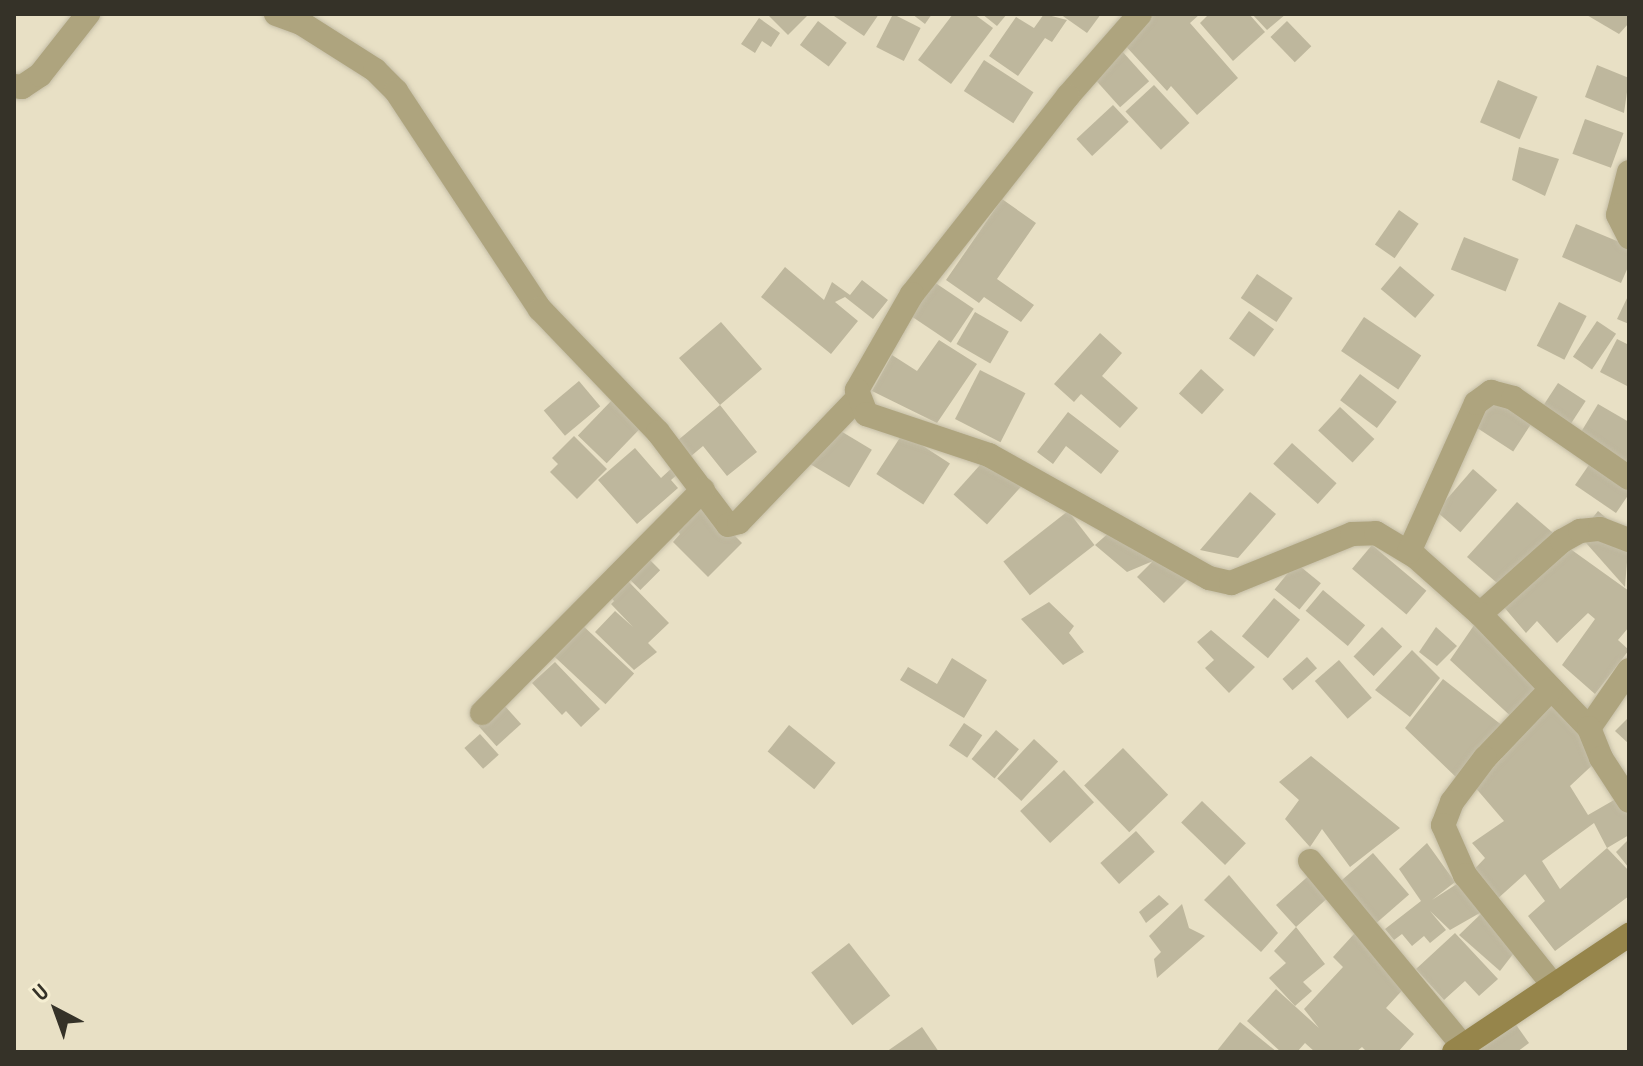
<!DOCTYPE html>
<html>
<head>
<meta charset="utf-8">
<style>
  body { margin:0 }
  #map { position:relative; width:1643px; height:1066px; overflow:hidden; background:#e8e0c5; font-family:"PT Sans Narrow",sans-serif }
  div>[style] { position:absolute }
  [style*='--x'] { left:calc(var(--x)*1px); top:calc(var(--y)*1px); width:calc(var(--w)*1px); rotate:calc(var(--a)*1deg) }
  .building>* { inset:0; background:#beb79d; transform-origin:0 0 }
  .roads { filter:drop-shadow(0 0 2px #c4bda6) drop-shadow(0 0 2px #c4bda6) }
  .street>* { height:24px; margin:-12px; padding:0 12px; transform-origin:12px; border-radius:12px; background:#aea47e }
  .secondary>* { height:24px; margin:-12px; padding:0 12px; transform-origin:12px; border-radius:12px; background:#96854b }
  span { translate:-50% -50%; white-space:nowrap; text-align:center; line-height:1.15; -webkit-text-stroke:6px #f5eed2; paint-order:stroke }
  .frame { position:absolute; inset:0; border:16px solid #353228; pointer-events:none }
  .north { position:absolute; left:16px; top:970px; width:80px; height:80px; -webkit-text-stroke:6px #f5eed2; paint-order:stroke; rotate:319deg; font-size:22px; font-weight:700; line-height:32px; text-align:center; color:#353228 }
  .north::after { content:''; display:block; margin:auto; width:28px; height:36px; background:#353228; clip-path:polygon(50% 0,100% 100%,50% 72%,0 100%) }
</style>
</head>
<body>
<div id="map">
  <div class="building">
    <div style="clip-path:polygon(767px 14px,805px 14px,807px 16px,788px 35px)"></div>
    <div style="clip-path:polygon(831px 14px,879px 14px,864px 36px)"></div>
    <div style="left:893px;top:14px;width:31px;height:37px;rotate:27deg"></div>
    <div style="clip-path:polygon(912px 14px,932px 14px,925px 24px)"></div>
    <div style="clip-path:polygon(953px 14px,974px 14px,993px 28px,951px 84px,918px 60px)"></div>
    <div style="clip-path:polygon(982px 14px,1007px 14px,997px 26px)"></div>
    <div style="clip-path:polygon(1044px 14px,1067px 20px,1052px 42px,1045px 38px,1018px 76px,989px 56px,1016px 17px,1034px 28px)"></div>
    <div style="clip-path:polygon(1060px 14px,1101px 14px,1087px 33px)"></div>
    <div style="clip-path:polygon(1154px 14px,1200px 14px,1190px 23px,1238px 78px,1197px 115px,1171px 86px,1167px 91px,1122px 42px)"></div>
    <div style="clip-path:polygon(1209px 14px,1249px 14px,1265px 32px,1233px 61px,1200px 23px)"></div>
    <div style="clip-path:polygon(1252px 14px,1286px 14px,1267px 30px)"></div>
    <div style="clip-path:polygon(1585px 14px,1629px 14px,1629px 23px,1619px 34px)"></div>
    <div style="clip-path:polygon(759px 18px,780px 33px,771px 47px,762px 41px,755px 53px,741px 44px)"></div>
    <div style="left:818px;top:21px;width:36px;height:30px;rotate:37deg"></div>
    <div style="left:1287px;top:21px;width:35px;height:23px;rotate:46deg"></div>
    <div style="left:1121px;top:50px;width:42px;height:39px;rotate:48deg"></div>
    <div style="left:984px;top:60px;width:59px;height:37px;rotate:33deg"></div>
    <div style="clip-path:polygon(1597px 65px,1629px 78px,1624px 113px,1585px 97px)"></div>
    <div style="left:1498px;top:80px;width:43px;height:46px;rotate:23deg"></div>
    <div style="left:1154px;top:85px;width:52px;height:39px;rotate:47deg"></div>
    <div style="left:1113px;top:105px;width:23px;height:50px;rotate:47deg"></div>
    <div style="left:1585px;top:119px;width:41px;height:37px;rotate:20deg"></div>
    <div style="clip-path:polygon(1519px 147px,1559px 159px,1545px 196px,1512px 180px)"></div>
    <div style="clip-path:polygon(1002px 199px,1036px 223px,997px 279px,1034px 305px,1021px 322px,984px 297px,979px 303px,946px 280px)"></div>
    <div style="left:1399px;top:210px;width:24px;height:42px;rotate:35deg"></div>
    <div style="clip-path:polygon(1576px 224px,1629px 246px,1629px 265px,1621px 283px,1562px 257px)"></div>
    <div style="left:1464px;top:237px;width:59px;height:35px;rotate:22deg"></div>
    <div style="left:1400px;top:266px;width:45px;height:30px;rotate:40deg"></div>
    <div style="clip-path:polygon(785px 267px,824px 300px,832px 282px,850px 295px,862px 280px,888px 300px,873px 319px,845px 297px,835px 302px,858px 321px,831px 354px,761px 297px)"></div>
    <div style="left:1257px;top:274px;width:43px;height:29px;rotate:34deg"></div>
    <div style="left:934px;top:282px;width:48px;height:41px;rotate:34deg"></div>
    <div style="clip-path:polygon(1629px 294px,1629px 324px,1617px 319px)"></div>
    <div style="left:1559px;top:302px;width:31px;height:49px;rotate:27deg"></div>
    <div style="left:1249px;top:311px;width:31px;height:34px;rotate:36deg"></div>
    <div style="left:975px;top:312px;width:39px;height:37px;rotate:30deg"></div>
    <div style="left:1364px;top:317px;width:69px;height:41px;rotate:34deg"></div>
    <div style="left:1597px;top:321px;width:23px;height:43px;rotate:34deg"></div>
    <div style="clip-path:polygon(721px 322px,762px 369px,720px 405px,757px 452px,727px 476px,703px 446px,690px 457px,677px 441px,720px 405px,679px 358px)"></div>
    <div style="clip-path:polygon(1100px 333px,1122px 353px,1102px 376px,1138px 408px,1120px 428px,1081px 394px,1074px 402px,1054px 384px)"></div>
    <div style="clip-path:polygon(1617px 339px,1629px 345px,1629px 387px,1600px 372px)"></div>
    <div style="clip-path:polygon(939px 340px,977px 364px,937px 423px,872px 391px,892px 355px,917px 371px)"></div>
    <div style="left:1201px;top:369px;width:31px;height:33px;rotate:42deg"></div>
    <div style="left:980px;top:370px;width:51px;height:55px;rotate:27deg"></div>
    <div style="left:1360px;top:374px;width:46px;height:33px;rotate:37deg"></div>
    <div style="left:579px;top:381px;width:33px;height:46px;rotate:50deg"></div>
    <div style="left:1558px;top:383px;width:33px;height:32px;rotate:33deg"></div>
    <div style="left:1492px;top:396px;width:48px;height:35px;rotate:33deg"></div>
    <div style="left:614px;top:398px;width:40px;height:52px;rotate:44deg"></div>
    <div style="clip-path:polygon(1598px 404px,1629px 422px,1629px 467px,1578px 437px)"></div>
    <div style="left:1340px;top:407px;width:47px;height:32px;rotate:43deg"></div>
    <div style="clip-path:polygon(1068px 412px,1119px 451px,1101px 474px,1066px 446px,1053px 464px,1037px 452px)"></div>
    <div style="left:829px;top:424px;width:50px;height:44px;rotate:31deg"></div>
    <div style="left:903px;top:433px;width:56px;height:49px;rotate:33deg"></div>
    <div style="clip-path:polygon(574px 436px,607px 469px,577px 499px,550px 472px,558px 464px,552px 458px)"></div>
    <div style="left:1292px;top:443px;width:60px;height:28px;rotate:42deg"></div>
    <div style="clip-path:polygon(635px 448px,661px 478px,673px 467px,679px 473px,671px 480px,678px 488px,637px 524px,598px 480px)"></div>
    <div style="left:989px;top:455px;width:45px;height:53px;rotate:42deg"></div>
    <div style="clip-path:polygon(1593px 459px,1629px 484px,1629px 494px,1616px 513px,1575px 485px)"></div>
    <div style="left:1473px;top:469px;width:32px;height:56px;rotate:41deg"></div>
    <div style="clip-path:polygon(1250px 492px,1276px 514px,1238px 558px,1200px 550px)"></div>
    <div style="clip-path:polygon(1517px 502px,1559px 538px,1504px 589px,1467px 557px)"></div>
    <div style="clip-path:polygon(704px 505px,742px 543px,708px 577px,673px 542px,680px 534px,673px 526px)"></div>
    <div style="left:1068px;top:511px;width:43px;height:82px;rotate:52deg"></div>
    <div style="clip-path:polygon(1598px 511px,1629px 537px,1625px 587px,1579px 535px)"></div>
    <div style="clip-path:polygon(1119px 524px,1153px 561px,1159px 555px,1193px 574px,1164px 603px,1137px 577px,1153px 561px,1127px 572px,1095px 545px)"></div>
    <div style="left:1372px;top:545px;width:71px;height:31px;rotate:40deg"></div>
    <div style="clip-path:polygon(1569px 548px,1629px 591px,1629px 627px,1618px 640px,1629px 650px,1595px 694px,1562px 665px,1595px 619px,1588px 613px,1557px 643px,1537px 621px,1526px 633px,1498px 600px)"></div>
    <div style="left:646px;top:556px;width:20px;height:28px;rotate:45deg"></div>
    <div style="left:1296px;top:563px;width:32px;height:34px;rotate:39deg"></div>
    <div style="clip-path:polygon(625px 578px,669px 623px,648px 643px,657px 652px,634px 670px,595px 632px,615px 611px,633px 627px,611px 604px,614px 601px,609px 595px)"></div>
    <div style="left:1323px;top:590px;width:55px;height:27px;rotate:40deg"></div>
    <div style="left:1274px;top:598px;width:34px;height:50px;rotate:40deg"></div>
    <div style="clip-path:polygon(1049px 602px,1074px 626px,1069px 633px,1084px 652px,1063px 665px,1021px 619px)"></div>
    <div style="clip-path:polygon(1479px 618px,1600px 758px,1570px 786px,1588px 815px,1621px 796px,1629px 808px,1629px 835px,1607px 848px,1594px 823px,1542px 861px,1560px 889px,1607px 848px,1629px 871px,1629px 896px,1555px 951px,1528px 916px,1545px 901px,1525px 874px,1485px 910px,1450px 930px,1430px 911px,1446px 930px,1430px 943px,1424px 936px,1412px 946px,1402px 934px,1394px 940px,1385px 929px,1421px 901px,1399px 869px,1427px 843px,1455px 882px,1432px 900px,1466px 878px,1485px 858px,1472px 843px,1504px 821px,1474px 786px,1502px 758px,1491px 744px,1459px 780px,1405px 728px,1443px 679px,1508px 730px,1517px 722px,1450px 660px)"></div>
    <div style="left:580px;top:623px;width:74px;height:42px;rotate:43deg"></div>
    <div style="left:1382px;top:627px;width:28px;height:41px;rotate:44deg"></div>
    <div style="clip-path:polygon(1436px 627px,1457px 646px,1437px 666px,1419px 652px)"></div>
    <div style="clip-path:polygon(1211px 630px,1255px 667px,1229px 693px,1205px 668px,1214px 660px,1197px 642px)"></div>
    <div style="clip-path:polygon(1412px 650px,1440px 678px,1410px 717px,1375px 690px)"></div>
    <div style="left:1307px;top:657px;width:15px;height:33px;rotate:48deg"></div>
    <div style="clip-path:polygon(952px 658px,987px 680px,964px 718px,900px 680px,908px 667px,937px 684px)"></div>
    <div style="left:1339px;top:660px;width:50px;height:32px;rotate:49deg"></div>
    <div style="clip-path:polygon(555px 662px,600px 709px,581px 727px,566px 711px,562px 715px,532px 683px)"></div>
    <div style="left:503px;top:704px;width:27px;height:33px;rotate:48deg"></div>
    <div style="clip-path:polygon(1629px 717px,1629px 744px,1615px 731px)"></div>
    <div style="left:964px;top:723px;width:22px;height:27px;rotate:34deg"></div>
    <div style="left:789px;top:725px;width:60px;height:34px;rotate:39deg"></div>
    <div style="left:996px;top:730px;width:30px;height:38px;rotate:40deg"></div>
    <div style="left:480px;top:734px;width:28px;height:21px;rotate:48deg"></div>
    <div style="left:1034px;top:739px;width:33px;height:54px;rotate:43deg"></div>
    <div style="left:1123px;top:748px;width:65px;height:54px;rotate:46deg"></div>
    <div style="clip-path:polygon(1311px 756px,1400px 828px,1350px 867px,1322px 829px,1310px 847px,1285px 819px,1299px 800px,1279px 782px)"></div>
    <div style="left:1064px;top:770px;width:44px;height:60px;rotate:47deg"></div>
    <div style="left:1202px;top:801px;width:61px;height:30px;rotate:44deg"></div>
    <div style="left:1136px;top:831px;width:28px;height:48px;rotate:48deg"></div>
    <div style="clip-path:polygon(1629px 839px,1629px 868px,1616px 852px)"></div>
    <div style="left:1373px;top:853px;width:55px;height:43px;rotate:49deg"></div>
    <div style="clip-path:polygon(1314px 871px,1333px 893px,1296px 927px,1325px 964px,1303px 982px,1312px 991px,1295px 1006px,1269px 978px,1286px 963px,1274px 951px,1296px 927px,1276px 905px)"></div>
    <div style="clip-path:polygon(1229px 875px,1278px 933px,1261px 952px,1204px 900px)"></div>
    <div style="clip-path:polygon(1159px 895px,1169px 904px,1146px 923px,1139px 912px)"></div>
    <div style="clip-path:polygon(1182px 904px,1189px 928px,1205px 936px,1157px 978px,1154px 959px,1161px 952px,1149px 936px)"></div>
    <div style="clip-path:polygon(1485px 910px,1520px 945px,1500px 971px,1459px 935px)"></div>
    <div style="clip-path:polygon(1364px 923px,1418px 973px,1386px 1008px,1414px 1034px,1398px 1052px,1367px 1052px,1362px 1047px,1356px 1052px,1315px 1052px,1305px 1043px,1297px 1052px,1281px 1052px,1247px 1021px,1276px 989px,1319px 1028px,1304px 1009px,1343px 967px,1333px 957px)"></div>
    <div style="clip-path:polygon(1455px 933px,1498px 979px,1479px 996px,1465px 981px,1444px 1000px,1416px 969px)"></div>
    <div style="left:849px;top:943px;width:67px;height:48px;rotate:52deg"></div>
    <div style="clip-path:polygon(1512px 1019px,1529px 1043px,1517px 1052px,1477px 1052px,1473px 1047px)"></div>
    <div style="clip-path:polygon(1240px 1022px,1277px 1052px,1216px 1052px)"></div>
    <div style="clip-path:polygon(922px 1027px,939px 1052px,886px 1052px)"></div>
  </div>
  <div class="roads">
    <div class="street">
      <div style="--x:276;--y:14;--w:27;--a:20"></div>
      <div style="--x:301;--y:23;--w:88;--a:32.4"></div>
      <div style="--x:375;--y:70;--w:30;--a:45"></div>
      <div style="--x:396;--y:91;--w:261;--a:56.6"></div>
      <div style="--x:540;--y:309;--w:170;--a:46.2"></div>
      <div style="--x:658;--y:432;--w:116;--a:53"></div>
      <div style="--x:728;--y:525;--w:11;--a:-15"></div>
      <div style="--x:739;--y:522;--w:170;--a:-46.2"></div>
      <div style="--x:1140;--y:14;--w:109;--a:131.3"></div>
      <div style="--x:1068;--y:96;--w:252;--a:128.2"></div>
      <div style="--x:912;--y:294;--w:111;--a:119.8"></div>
      <div style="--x:857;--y:390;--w:26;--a:69"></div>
      <div style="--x:866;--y:414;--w:130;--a:18.4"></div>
      <div style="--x:989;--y:455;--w:252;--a:29.2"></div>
      <div style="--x:1209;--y:578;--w:23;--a:13"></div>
      <div style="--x:1231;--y:583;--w:131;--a:-22"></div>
      <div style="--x:1352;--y:534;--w:24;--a:-2"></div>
      <div style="--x:1376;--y:533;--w:47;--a:31"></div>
      <div style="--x:1416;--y:557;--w:86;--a:41.7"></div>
      <div style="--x:1480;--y:614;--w:110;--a:-41.7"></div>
      <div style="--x:1562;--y:541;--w:21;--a:-29"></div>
      <div style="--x:1580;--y:531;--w:20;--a:-6"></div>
      <div style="--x:1600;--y:529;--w:31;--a:21"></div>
      <div style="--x:14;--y:86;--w:8;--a:7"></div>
      <div style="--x:22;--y:87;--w:22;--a:-34"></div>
      <div style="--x:40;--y:75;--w:78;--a:-51.8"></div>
      <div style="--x:1629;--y:172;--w:44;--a:104.3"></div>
      <div style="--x:1618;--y:215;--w:25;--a:63"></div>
      <div style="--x:1409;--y:552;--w:163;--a:-65.8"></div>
      <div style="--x:1476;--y:403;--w:19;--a:-36"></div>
      <div style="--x:1491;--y:392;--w:23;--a:15"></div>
      <div style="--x:1513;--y:398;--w:141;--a:34.6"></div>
      <div style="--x:1480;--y:614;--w:158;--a:46.3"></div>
      <div style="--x:1629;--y:670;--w:70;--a:124.6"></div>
      <div style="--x:1589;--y:728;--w:32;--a:68"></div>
      <div style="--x:1601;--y:758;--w:51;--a:56.9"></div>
      <div style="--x:1551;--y:689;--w:95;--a:133.7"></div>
      <div style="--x:1485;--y:758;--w:55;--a:126.9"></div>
      <div style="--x:1452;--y:802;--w:25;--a:111"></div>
      <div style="--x:1443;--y:825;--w:55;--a:66.3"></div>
      <div style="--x:1465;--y:875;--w:142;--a:51.3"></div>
      <div style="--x:482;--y:713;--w:314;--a:-45.3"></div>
      <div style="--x:1310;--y:861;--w:240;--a:50.4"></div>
    </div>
    <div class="secondary">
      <div style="--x:1454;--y:1052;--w:211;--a:-33.8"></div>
    </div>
  </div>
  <div class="frame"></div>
  <div class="north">U</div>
</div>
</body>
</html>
